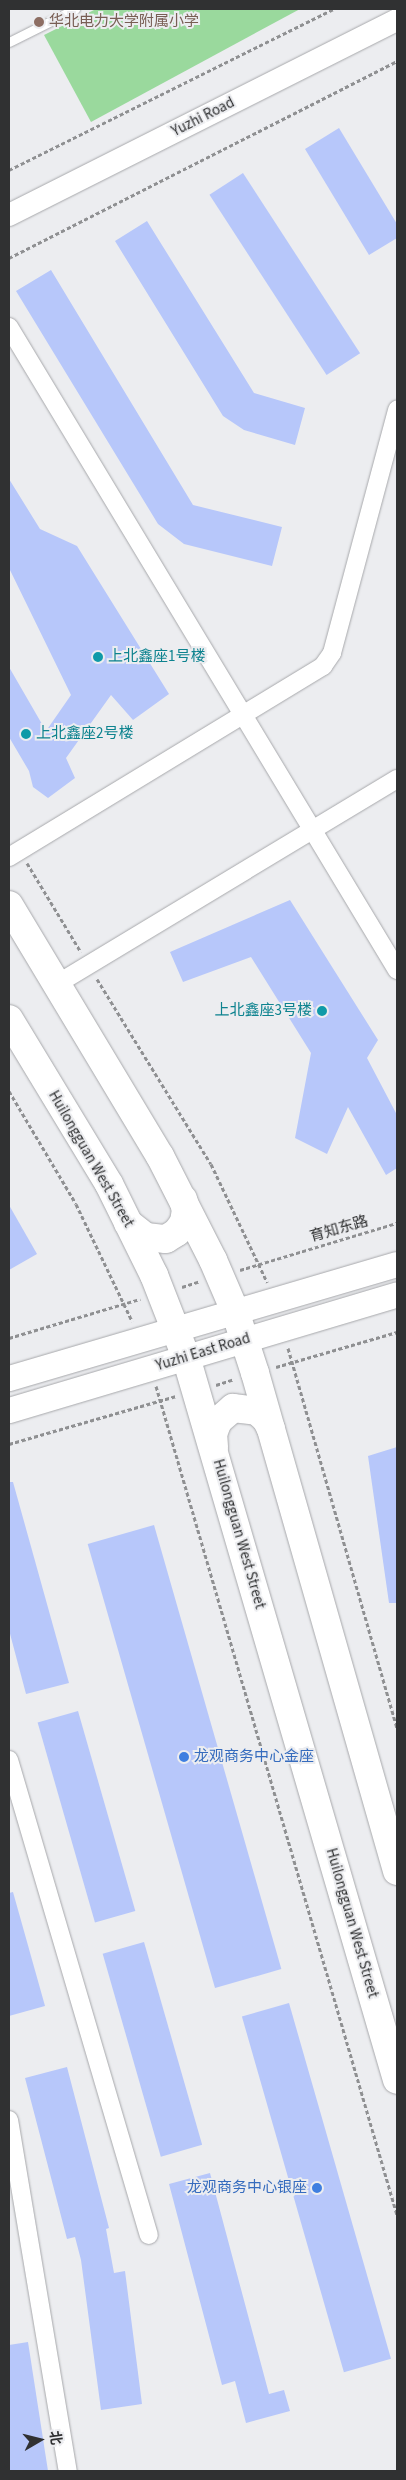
<!DOCTYPE html>
<html>
<head>
<meta charset="utf-8">
<style>
  body { margin:0 }
  #map { position:relative; width:406px; height:2480px; overflow:hidden; background:#ecedf0; font-family:"Source Sans 3","Noto Sans SC",sans-serif }
  div>[style] { position:absolute }
  [style*='--x'] { left:calc(var(--x)*1px); top:calc(var(--y)*1px); width:calc(var(--w)*1px); rotate:calc(var(--a)*1deg) }
  .green>* { inset:0; background:#9ad99d }
  .building>* { inset:0; background:#b7c7fa; transform-origin:0 0 }
  .path>* { height:3px; margin-top:-1.5px; transform-origin:0; background:repeating-linear-gradient(90deg,#8f9092 0 4px,transparent 0 6.5px) }
  .roads { filter:drop-shadow(0 0 1px #a7a8ab) drop-shadow(0 0 1px #a7a8ab) }
  .service>* { height:9px; margin:-4.5px; padding:0 4.5px; transform-origin:4.5px; border-radius:4.5px; background:#fff }
  .minor>* { height:18px; margin:-9px; padding:0 9px; transform-origin:9px; border-radius:9px; background:#fff }
  .tertiary>* { height:22px; margin:-11px; padding:0 11px; transform-origin:11px; border-radius:11px; background:#fff }
  .secondary>* { height:25px; margin:-12.5px; padding:0 12.5px; transform-origin:12.5px; border-radius:12.5px; background:#fff }
  .primary>* { height:28px; margin:-14px; padding:0 14px; transform-origin:14px; border-radius:14px; background:#fff }
  .dots>* { width:14px; height:14px; translate:-50% -50%; box-sizing:border-box; border:2px solid #ecedf0; border-radius:50% }
  span { translate:-50% -50%; white-space:nowrap; text-align:center; line-height:1.15; -webkit-text-stroke:4px #ecedf0; paint-order:stroke }
  .education-label { font-size:15px; color:#785e54 }
  .left { translate:0 -50%; text-align:left }
  .street-label { font-size:15px; color:#303132 }
  .culture-label { font-size:15px; color:#0d838f }
  .right { translate:-100% -50%; text-align:right }
  .shop-label { font-size:15px; color:#366cbe }
  .frame { position:absolute; inset:0; border:10px solid #303132; pointer-events:none }
  .north { position:absolute; left:15px; top:2415px; width:50px; height:50px; -webkit-text-stroke:4px #ecedf0; paint-order:stroke; rotate:82deg; font-size:14px; font-weight:700; line-height:20px; text-align:center; color:#303132 }
  .north::after { content:''; display:block; margin:auto; width:18px; height:22px; background:#303132; clip-path:polygon(50% 0,100% 100%,50% 72%,0 100%) }
</style>
</head>
<body>
<div id="map">
  <div class="green">
    <div style="clip-path:polygon(96px 9px,300px 9px,91px 122px,44px 35px)"></div>
  </div>
  <div class="building">
    <div style="clip-path:polygon(339px 128px,397px 224px,397px 238px,369px 255px,305px 149px)"></div>
    <div style="left:243px;top:173px;width:215px;height:40px;rotate:57deg"></div>
    <div style="clip-path:polygon(147px 221px,254px 393px,305px 408px,295px 445px,244px 430px,223px 416px,115px 241px)"></div>
    <div style="clip-path:polygon(51px 270px,193px 505px,282px 527px,272px 566px,184px 544px,158px 524px,16px 291px)"></div>
    <div style="clip-path:polygon(9px 479px,40px 529px,77px 546px,169px 694px,133px 720px,111px 695px,66px 758px,75px 778px,48px 798px,33px 787px,29px 771px,9px 737px,9px 667px,46px 731px,71px 695px,9px 568px)"></div>
    <div style="clip-path:polygon(290px 900px,378px 1040px,367px 1058px,397px 1115px,397px 1168px,386px 1175px,348px 1107px,327px 1154px,295px 1138px,311px 1053px,251px 957px,183px 982px,170px 952px)"></div>
    <div style="clip-path:polygon(9px 1205px,37px 1254px,9px 1270px)"></div>
    <div style="clip-path:polygon(397px 1447px,397px 1603px,389px 1603px,368px 1456px)"></div>
    <div style="clip-path:polygon(9px 1482px,13px 1482px,69px 1683px,26px 1694px,9px 1630px)"></div>
    <div style="left:154px;top:1525px;width:462px;height:69px;rotate:74deg"></div>
    <div style="left:78px;top:1711px;width:208px;height:42px;rotate:74deg"></div>
    <div style="clip-path:polygon(13px 1892px,45px 2006px,9px 2016px,9px 1893px)"></div>
    <div style="left:144px;top:1942px;width:211px;height:43px;rotate:74deg"></div>
    <div style="left:289px;top:2003px;width:370px;height:49px;rotate:74deg"></div>
    <div style="clip-path:polygon(67px 2067px,109px 2228px,106px 2229px,114px 2273px,125px 2271px,142px 2404px,101px 2410px,81px 2260px,75px 2237px,67px 2239px,25px 2078px)"></div>
    <div style="clip-path:polygon(210px 2173px,269px 2394px,284px 2390px,290px 2411px,246px 2423px,235px 2381px,222px 2385px,169px 2184px)"></div>
    <div style="clip-path:polygon(28px 2342px,48px 2471px,9px 2471px,9px 2345px)"></div>
  </div>
  <div class="path">
    <div style="--x:9;--y:170;--w:362;--a:-26.4"></div>
    <div style="--x:9;--y:258;--w:435;--a:-26.9"></div>
    <div style="--x:27;--y:863;--w:104;--a:58.8"></div>
    <div style="--x:97;--y:979;--w:217;--a:58.4"></div>
    <div style="--x:211;--y:1164;--w:131;--a:64.6"></div>
    <div style="--x:9;--y:1091;--w:131;--a:59.3"></div>
    <div style="--x:76;--y:1204;--w:130;--a:64.4"></div>
    <div style="--x:240;--y:1270;--w:164;--a:-16.7"></div>
    <div style="--x:182;--y:1287;--w:19;--a:-18"></div>
    <div style="--x:9;--y:1338;--w:137;--a:-16.6"></div>
    <div style="--x:288;--y:1348;--w:396;--a:74"></div>
    <div style="--x:276;--y:1367;--w:126;--a:-16.1"></div>
    <div style="--x:216;--y:1385;--w:19;--a:-18"></div>
    <div style="--x:156;--y:1386;--w:863;--a:73.79"></div>
    <div style="--x:9;--y:1444;--w:174;--a:-16"></div>
  </div>
  <div class="roads">
    <div class="service">
      <div style="--x:9;--y:42;--w:74;--a:-26.6"></div>
    </div>
    <div class="minor">
      <div style="--x:9;--y:327;--w:751;--a:58.89"></div>
      <div style="--x:9;--y:857;--w:368;--a:-31.3"></div>
      <div style="--x:323;--y:666;--w:16;--a:-55"></div>
      <div style="--x:332;--y:653;--w:252;--a:-75"></div>
      <div style="--x:57;--y:984;--w:397;--a:-31.1"></div>
      <div style="--x:9;--y:1760;--w:495;--a:73.6"></div>
      <div style="--x:9;--y:2120;--w:356;--a:80.5"></div>
    </div>
    <div class="tertiary">
      <div style="--x:9;--y:215;--w:434;--a:-26.7"></div>
    </div>
    <div class="secondary">
      <div style="--x:9;--y:1378;--w:404;--a:-16.4"></div>
      <div style="--x:9;--y:1410;--w:405;--a:-16.6"></div>
    </div>
    <div class="primary">
      <div style="--x:9;--y:905;--w:293;--a:59"></div>
      <div style="--x:160;--y:1156;--w:117;--a:63"></div>
      <div style="--x:213;--y:1260;--w:56;--a:66.7"></div>
      <div style="--x:235;--y:1311;--w:65;--a:72.1"></div>
      <div style="--x:255;--y:1373;--w:518;--a:74.08"></div>
      <div style="--x:9;--y:1019;--w:193;--a:58.8"></div>
      <div style="--x:109;--y:1184;--w:102;--a:63.7"></div>
      <div style="--x:154;--y:1275;--w:88;--a:68.7"></div>
      <div style="--x:186;--y:1357;--w:753;--a:73.73"></div>
      <div style="--x:128;--y:1223;--w:23;--a:38"></div>
      <div style="--x:146;--y:1237;--w:20;--a:6"></div>
      <div style="--x:166;--y:1239;--w:13;--a:-32"></div>
      <div style="--x:177;--y:1232;--w:12;--a:-55"></div>
      <div style="--x:184;--y:1222;--w:12;--a:-81"></div>
      <div style="--x:186;--y:1210;--w:11;--a:-105"></div>
      <div style="--x:214;--y:1447;--w:13;--a:-94"></div>
      <div style="--x:213;--y:1434;--w:14;--a:-69"></div>
      <div style="--x:218;--y:1421;--w:20;--a:-41"></div>
      <div style="--x:233;--y:1408;--w:24;--a:7"></div>
      <div style="--x:257;--y:1411;--w:12;--a:42"></div>
      <div style="--x:266;--y:1419;--w:11;--a:63"></div>
    </div>
  </div>
  <div class="dots">
    <div style="left:39px;top:22px;background:#8d6e63"></div>
    <div style="left:98px;top:657px;background:#0f9aa8"></div>
    <div style="left:26px;top:734px;background:#0f9aa8"></div>
    <div style="left:322px;top:1011px;background:#0f9aa8"></div>
    <div style="left:184px;top:1757px;background:#3f7fe0"></div>
    <div style="left:317px;top:2188px;background:#3f7fe0"></div>
  </div>
  <div class="education-label">
    <span class="left" style="left:49px;top:22px">华北电力大学附属小学</span>
  </div>
  <div class="street-label">
    <span style="left:203px;top:117px;rotate:-27deg">Yuzhi Road</span>
    <span style="left:91px;top:1159px;rotate:60deg">Huilongguan West Street</span>
    <span style="left:339px;top:1229px;rotate:-16deg">育知东路</span>
    <span style="left:203px;top:1352px;rotate:-17deg">Yuzhi East Road</span>
    <span style="left:239px;top:1534px;rotate:74deg">Huilongguan West Street</span>
    <span style="left:352px;top:1923px;rotate:74deg">Huilongguan West Street</span>
  </div>
  <div class="culture-label">
    <span class="left" style="left:108px;top:657px">上北鑫座1号楼</span>
    <span class="left" style="left:36px;top:734px">上北鑫座2号楼</span>
    <span class="right" style="left:312px;top:1011px">上北鑫座3号楼</span>
  </div>
  <div class="shop-label">
    <span class="left" style="left:194px;top:1757px">龙观商务中心金座</span>
    <span class="right" style="left:307px;top:2188px">龙观商务中心银座</span>
  </div>
  <div class="frame"></div>
  <div class="north">北</div>
</div>
</body>
</html>
